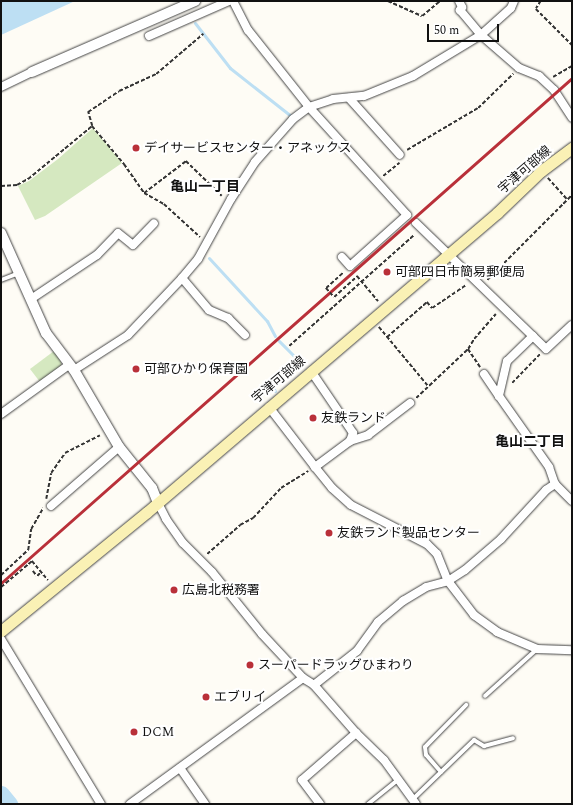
<!DOCTYPE html>
<html>
<head>
<meta charset="utf-8">
<style>
  body { margin:0 }
  #map { position:relative; width:573px; height:805px; overflow:hidden; background:#fefcf5; font-family:Spectral,"Noto Sans JP",serif }
  div>[style] { position:absolute }
  [style*='--x'] { left:calc(var(--x)*1px); top:calc(var(--y)*1px); width:calc(var(--w)*1px); rotate:calc(var(--a)*1deg) }
  .green>* { inset:0; background:#d5e8c0 }
  .water>* { inset:0; background:#bddff3 }
  .stream>* { height:3px; margin:-1.5px; padding:0 1.5px; transform-origin:1.5px; border-radius:1.5px; background:#bddff3 }
  .river>* { height:17px; margin:-8.5px; padding:0 8.5px; transform-origin:8.5px; border-radius:8.5px; background:#bddff3 }
  .path>* { height:1.5px; margin-top:-0.75px; transform-origin:0; background:repeating-linear-gradient(90deg,#333 0 4px,transparent 0 6px) }
  .roads { filter:drop-shadow(0 0 1px #444) drop-shadow(0 0 1px #444) }
  .service>* { height:4px; margin:-2px; padding:0 2px; transform-origin:2px; border-radius:2px; background:#fff }
  .minor>* { height:8px; margin:-4px; padding:0 4px; transform-origin:4px; border-radius:4px; background:#fff }
  .tertiary>* { height:10px; margin:-5px; padding:0 5px; transform-origin:5px; border-radius:5px; background:#fff }
  .secondary>* { height:11px; margin:-5.5px; padding:0 5.5px; transform-origin:5.5px; border-radius:5.5px; background:#faf1b5 }
  .rail>* { height:3px; margin:-1.5px; padding:0 1.5px; transform-origin:1.5px; border-radius:1.5px; background:#b93039 }
  .path-bridge>* { height:1.5px; margin-top:-0.75px; transform-origin:0; background:repeating-linear-gradient(90deg,#333 0 4px,transparent 0 6px) }
  .dots>* { width:11px; height:11px; translate:-50% -50%; box-sizing:border-box; border:2px solid #fff; border-radius:50% }
  span { translate:-50% -50%; white-space:nowrap; text-align:center; line-height:1.15; -webkit-text-stroke:4px #fff; paint-order:stroke }
  .poi-label { font-size:13px; color:#111 }
  .left { translate:0 -50%; text-align:left }
  .street-label { font-size:13px; color:#111 }
  .neighbourhood-label { font-size:14px; color:#111; font-weight:700 }
  .frame { position:absolute; inset:0; border:2px solid #111; pointer-events:none }
  .scale { position:absolute; left:427px; top:24px; width:72px; height:18px; box-sizing:border-box; border:2px solid #111; border-top:0; padding-left:5px; font-size:12px; line-height:14px; white-space:nowrap; color:#111; -webkit-text-stroke:3px #fff; paint-order:stroke }
</style>
</head>
<body>
<div id="map">
  <div class="green">
    <div style="clip-path:polygon(93px 128px,122px 163px,45px 216px,35px 220px,18px 186px,29px 181px,58px 159px)"></div>
    <div style="clip-path:polygon(54px 351px,61px 361px,61px 366px,40px 382px,30px 369px)"></div>
  </div>
  <div class="water">
    <div style="clip-path:polygon(1px 1px,75px 1px,1px 35px)"></div>
  </div>
  <div class="stream">
    <div style="--x:195;--y:23;--w:57;--a:52.1"></div>
    <div style="--x:230;--y:68;--w:78;--a:38.2"></div>
    <div style="--x:209;--y:258;--w:86;--a:47.4"></div>
    <div style="--x:267;--y:321;--w:17;--a:62"></div>
    <div style="--x:275;--y:391;--w:8;--a:-120"></div>
    <div style="--x:271;--y:384;--w:36;--a:-42"></div>
    <div style="--x:298;--y:360;--w:27;--a:-135"></div>
  </div>
  <div class="river">
    <div style="--x:1;--y:794;--w:13;--a:51"></div>
  </div>
  <div class="path">
    <div style="--x:388;--y:1;--w:37;--a:24"></div>
    <div style="--x:422;--y:16;--w:23;--a:-40"></div>
    <div style="--x:541;--y:1;--w:9;--a:122"></div>
    <div style="--x:536;--y:9;--w:51;--a:45"></div>
    <div style="--x:553;--y:77;--w:22;--a:-30"></div>
    <div style="--x:92;--y:126;--w:15;--a:-106"></div>
    <div style="--x:88;--y:112;--w:37;--a:-34"></div>
    <div style="--x:119;--y:91;--w:41;--a:-24.7"></div>
    <div style="--x:156;--y:74;--w:62;--a:-40.4"></div>
    <div style="--x:407;--y:150;--w:82;--a:-30.6"></div>
    <div style="--x:478;--y:108;--w:49;--a:-44.2"></div>
    <div style="--x:383;--y:176;--w:21;--a:-39"></div>
    <div style="--x:548;--y:178;--w:28;--a:48"></div>
    <div style="--x:1;--y:186;--w:16;--a:-4"></div>
    <div style="--x:17;--y:185;--w:13;--a:-29"></div>
    <div style="--x:28;--y:179;--w:83;--a:-39.6"></div>
    <div style="--x:92;--y:126;--w:50;--a:49.9"></div>
    <div style="--x:124;--y:164;--w:35;--a:55"></div>
    <div style="--x:144;--y:193;--w:53;--a:-37.3"></div>
    <div style="--x:186;--y:161;--w:50;--a:44.2"></div>
    <div style="--x:144;--y:193;--w:23;--a:29"></div>
    <div style="--x:164;--y:204;--w:49;--a:42.5"></div>
    <div style="--x:487;--y:280;--w:120;--a:-45"></div>
    <div style="--x:326;--y:288;--w:24;--a:-42"></div>
    <div style="--x:334;--y:297;--w:31;--a:-42"></div>
    <div style="--x:357;--y:276;--w:33;--a:50"></div>
    <div style="--x:379;--y:327;--w:78;--a:50.2"></div>
    <div style="--x:387;--y:337;--w:53;--a:-41.2"></div>
    <div style="--x:427;--y:302;--w:8;--a:50"></div>
    <div style="--x:432;--y:308;--w:41;--a:-34.1"></div>
    <div style="--x:289;--y:346;--w:167;--a:-41.6"></div>
    <div style="--x:468;--y:349;--w:22;--a:56"></div>
    <div style="--x:512;--y:383;--w:40;--a:-46"></div>
    <div style="--x:416;--y:398;--w:71;--a:-43.3"></div>
    <div style="--x:468;--y:349;--w:12;--a:-59"></div>
    <div style="--x:474;--y:339;--w:33;--a:-49"></div>
    <div style="--x:46;--y:499;--w:26;--a:-79"></div>
    <div style="--x:51;--y:473;--w:24;--a:-55"></div>
    <div style="--x:65;--y:453;--w:39;--a:-27"></div>
    <div style="--x:207;--y:554;--w:44;--a:-41.3"></div>
    <div style="--x:240;--y:525;--w:15;--a:-28"></div>
    <div style="--x:253;--y:518;--w:41;--a:-47"></div>
    <div style="--x:281;--y:488;--w:32;--a:-32"></div>
    <div style="--x:33;--y:571;--w:6;--a:51"></div>
    <div style="--x:37;--y:576;--w:6;--a:-45"></div>
    <div style="--x:1;--y:575;--w:37;--a:-43"></div>
    <div style="--x:28;--y:550;--w:21;--a:-82"></div>
    <div style="--x:31;--y:529;--w:24;--a:-60"></div>
    <div style="--x:1;--y:587;--w:40;--a:-40"></div>
    <div style="--x:32;--y:561;--w:25;--a:50"></div>
  </div>
  <div class="roads">
    <div class="service">
      <div style="--x:1;--y:280;--w:19;--a:-21"></div>
      <div style="--x:485;--y:696;--w:70;--a:-42.1"></div>
      <div style="--x:441;--y:772;--w:23;--a:-131"></div>
      <div style="--x:426;--y:755;--w:8;--a:-97"></div>
      <div style="--x:425;--y:747;--w:59;--a:-45.7"></div>
      <div style="--x:413;--y:799;--w:85;--a:-44"></div>
      <div style="--x:474;--y:740;--w:12;--a:31"></div>
      <div style="--x:484;--y:746;--w:30;--a:-15"></div>
      <div style="--x:368;--y:804;--w:38;--a:-39"></div>
    </div>
    <div class="minor">
      <div style="--x:233;--y:1;--w:33;--a:63"></div>
      <div style="--x:248;--y:30;--w:98;--a:51.6"></div>
      <div style="--x:309;--y:107;--w:146;--a:47.8"></div>
      <div style="--x:407;--y:215;--w:76;--a:138.2"></div>
      <div style="--x:350;--y:266;--w:12;--a:-132"></div>
      <div style="--x:459;--y:1;--w:7;--a:63"></div>
      <div style="--x:462;--y:7;--w:4;--a:124"></div>
      <div style="--x:460;--y:10;--w:33;--a:50"></div>
      <div style="--x:481;--y:35;--w:50;--a:41"></div>
      <div style="--x:519;--y:68;--w:22;--a:22"></div>
      <div style="--x:539;--y:76;--w:21;--a:43"></div>
      <div style="--x:554;--y:90;--w:33;--a:57"></div>
      <div style="--x:149;--y:36;--w:87;--a:-23.6"></div>
      <div style="--x:1;--y:87;--w:34;--a:-26"></div>
      <div style="--x:349;--y:98;--w:76;--a:48.2"></div>
      <div style="--x:416;--y:223;--w:181;--a:44.1"></div>
      <div style="--x:546;--y:349;--w:35;--a:-43"></div>
      <div style="--x:182;--y:278;--w:42;--a:49.8"></div>
      <div style="--x:209;--y:310;--w:21;--a:23"></div>
      <div style="--x:228;--y:318;--w:24;--a:45"></div>
      <div style="--x:31;--y:299;--w:79;--a:-33.7"></div>
      <div style="--x:97;--y:255;--w:30;--a:-46"></div>
      <div style="--x:118;--y:233;--w:19;--a:39"></div>
      <div style="--x:133;--y:245;--w:30;--a:-46"></div>
      <div style="--x:533;--y:336;--w:36;--a:136"></div>
      <div style="--x:507;--y:361;--w:36;--a:103"></div>
      <div style="--x:499;--y:396;--w:87;--a:54.8"></div>
      <div style="--x:549;--y:467;--w:18;--a:71"></div>
      <div style="--x:555;--y:484;--w:24;--a:45"></div>
      <div style="--x:74;--y:370;--w:64;--a:-32.9"></div>
      <div style="--x:128;--y:335;--w:79;--a:-46.5"></div>
      <div style="--x:182;--y:278;--w:25;--a:-50"></div>
      <div style="--x:198;--y:259;--w:68;--a:-61.2"></div>
      <div style="--x:231;--y:199;--w:44;--a:-57"></div>
      <div style="--x:255;--y:162;--w:57;--a:-48.5"></div>
      <div style="--x:293;--y:119;--w:20;--a:-37"></div>
      <div style="--x:309;--y:107;--w:25;--a:-18"></div>
      <div style="--x:333;--y:99;--w:31;--a:-6"></div>
      <div style="--x:364;--y:96;--w:53;--a:-22.2"></div>
      <div style="--x:413;--y:76;--w:79;--a:-31.1"></div>
      <div style="--x:481;--y:35;--w:40;--a:-42"></div>
      <div style="--x:511;--y:8;--w:8;--a:-67"></div>
      <div style="--x:311;--y:371;--w:75;--a:55.9"></div>
      <div style="--x:353;--y:433;--w:9;--a:111"></div>
      <div style="--x:350;--y:441;--w:44;--a:143.4"></div>
      <div style="--x:315;--y:467;--w:27;--a:51"></div>
      <div style="--x:332;--y:488;--w:25;--a:42"></div>
      <div style="--x:351;--y:505;--w:85;--a:27.2"></div>
      <div style="--x:427;--y:544;--w:14;--a:45"></div>
      <div style="--x:437;--y:554;--w:29;--a:68"></div>
      <div style="--x:448;--y:581;--w:43;--a:52.6"></div>
      <div style="--x:474;--y:615;--w:29;--a:36"></div>
      <div style="--x:497;--y:632;--w:43;--a:23"></div>
      <div style="--x:537;--y:649;--w:35;--a:2"></div>
      <div style="--x:484;--y:374;--w:27;--a:56"></div>
      <div style="--x:269;--y:407;--w:76;--a:52.5"></div>
      <div style="--x:1;--y:414;--w:84;--a:-35.8"></div>
      <div style="--x:350;--y:441;--w:19;--a:-18"></div>
      <div style="--x:368;--y:435;--w:53;--a:-37.3"></div>
      <div style="--x:158;--y:503;--w:18;--a:63"></div>
      <div style="--x:166;--y:519;--w:29;--a:55"></div>
      <div style="--x:183;--y:543;--w:41;--a:45"></div>
      <div style="--x:212;--y:572;--w:80;--a:51.1"></div>
      <div style="--x:262;--y:634;--w:60;--a:47"></div>
      <div style="--x:303;--y:678;--w:13;--a:32"></div>
      <div style="--x:314;--y:685;--w:64;--a:48.8"></div>
      <div style="--x:356;--y:733;--w:39;--a:44"></div>
      <div style="--x:384;--y:760;--w:54;--a:54"></div>
      <div style="--x:51;--y:506;--w:90;--a:-40.9"></div>
      <div style="--x:1;--y:639;--w:193;--a:58.8"></div>
      <div style="--x:314;--y:685;--w:55;--a:-38.3"></div>
      <div style="--x:357;--y:651;--w:36;--a:-54"></div>
      <div style="--x:378;--y:622;--w:33;--a:-40"></div>
      <div style="--x:403;--y:601;--w:27;--a:-31"></div>
      <div style="--x:426;--y:587;--w:23;--a:-15"></div>
      <div style="--x:448;--y:581;--w:20;--a:-33"></div>
      <div style="--x:465;--y:570;--w:48;--a:-40.7"></div>
      <div style="--x:501;--y:539;--w:67;--a:-47.4"></div>
      <div style="--x:546;--y:490;--w:11;--a:-34"></div>
      <div style="--x:180;--y:768;--w:44;--a:55.2"></div>
      <div style="--x:130;--y:804;--w:214;--a:-36.1"></div>
      <div style="--x:320;--y:804;--w:30;--a:-127"></div>
      <div style="--x:302;--y:780;--w:72;--a:-41"></div>
    </div>
    <div class="tertiary">
      <div style="--x:32;--y:72;--w:178;--a:-23.5"></div>
      <div style="--x:1;--y:233;--w:110;--a:65.8"></div>
      <div style="--x:46;--y:333;--w:46;--a:52.9"></div>
      <div style="--x:74;--y:370;--w:89;--a:59.7"></div>
      <div style="--x:119;--y:447;--w:53;--a:51.2"></div>
      <div style="--x:152;--y:488;--w:16;--a:68"></div>
    </div>
    <div class="secondary">
      <div style="--x:1;--y:631;--w:188;--a:-39.2"></div>
      <div style="--x:147;--y:512;--w:460;--a:-40.5"></div>
      <div style="--x:497;--y:213;--w:61;--a:-43.7"></div>
      <div style="--x:541;--y:171;--w:39;--a:-37"></div>
    </div>
  </div>
  <div class="rail">
    <div style="--x:1;--y:583;--w:762;--a:-41.49"></div>
  </div>
  <div class="path-bridge">
    <div style="--x:326;--y:288;--w:12;--a:48"></div>
  </div>
  <div class="dots">
    <div style="left:136px;top:148px;background:#b93039"></div>
    <div style="left:387px;top:272px;background:#b93039"></div>
    <div style="left:136px;top:369px;background:#b93039"></div>
    <div style="left:313px;top:418px;background:#b93039"></div>
    <div style="left:329px;top:533px;background:#b93039"></div>
    <div style="left:174px;top:590px;background:#b93039"></div>
    <div style="left:250px;top:665px;background:#b93039"></div>
    <div style="left:206px;top:697px;background:#b93039"></div>
    <div style="left:134px;top:732px;background:#b93039"></div>
  </div>
  <div class="poi-label">
    <span class="left" style="left:144px;top:148px">デイサービスセンター・アネックス</span>
    <span class="left" style="left:395px;top:272px">可部四日市簡易郵便局</span>
    <span class="left" style="left:144px;top:369px">可部ひかり保育園</span>
    <span class="left" style="left:321px;top:418px">友鉄ランド</span>
    <span class="left" style="left:337px;top:533px">友鉄ランド製品センター</span>
    <span class="left" style="left:182px;top:590px">広島北税務署</span>
    <span class="left" style="left:258px;top:665px">スーパードラッグひまわり</span>
    <span class="left" style="left:214px;top:697px">エブリイ</span>
    <span class="left" style="left:142px;top:732px">DCM</span>
  </div>
  <div class="street-label">
    <span style="left:525px;top:170px;rotate:-41deg">宇津可部線</span>
    <span style="left:279px;top:380px;rotate:-40deg">宇津可部線</span>
  </div>
  <div class="neighbourhood-label">
    <span style="left:205px;top:187px">亀山一丁目</span>
    <span style="left:530px;top:442px">亀山二丁目</span>
  </div>
  <div class="frame"></div>
  <div class="scale">50 m</div>
</div>
</body>
</html>
